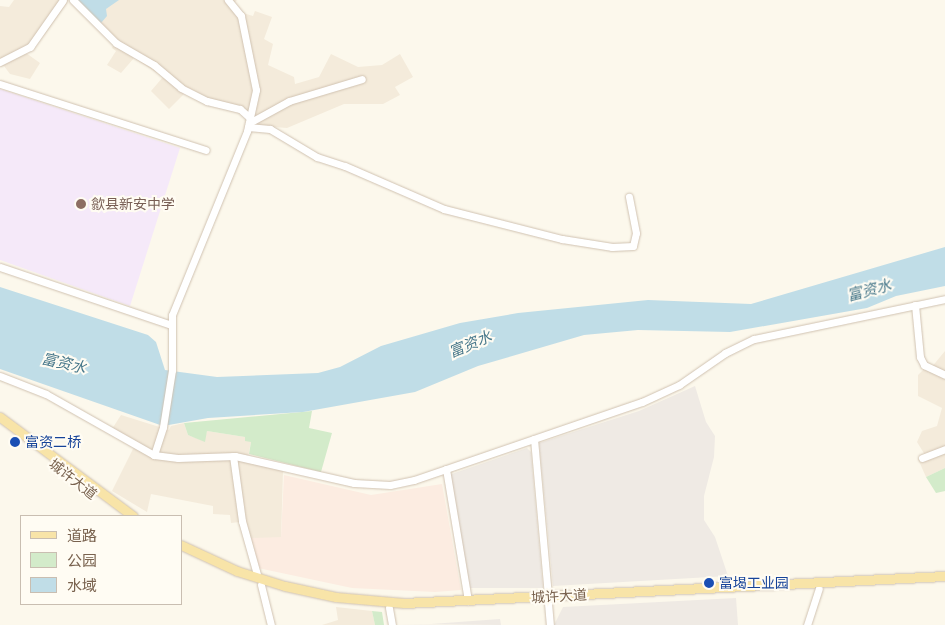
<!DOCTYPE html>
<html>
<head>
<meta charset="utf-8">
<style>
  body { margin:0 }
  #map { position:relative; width:945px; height:625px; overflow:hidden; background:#fcf8ec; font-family:"Public Sans","Noto Sans SC",sans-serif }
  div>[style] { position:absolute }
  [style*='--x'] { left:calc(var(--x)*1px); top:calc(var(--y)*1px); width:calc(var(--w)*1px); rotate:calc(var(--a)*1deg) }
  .residential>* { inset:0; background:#f4ebdb }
  .commercial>* { inset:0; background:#fcece1 }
  .industrial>* { inset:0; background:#efeae4 }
  .education>* { inset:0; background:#f5e9f9 }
  .green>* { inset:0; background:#d3ebca }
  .water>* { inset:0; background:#c0dde7 }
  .roads { filter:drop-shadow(0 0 1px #d0c2b1) drop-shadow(0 0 1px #d0c2b1) }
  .minor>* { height:7px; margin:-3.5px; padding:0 3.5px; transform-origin:3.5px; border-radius:3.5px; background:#fff }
  .major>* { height:9px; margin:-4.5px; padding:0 4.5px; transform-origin:4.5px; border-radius:4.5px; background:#f8e4a8 }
  .dots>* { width:14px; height:14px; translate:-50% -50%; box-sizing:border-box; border:2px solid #fffcf3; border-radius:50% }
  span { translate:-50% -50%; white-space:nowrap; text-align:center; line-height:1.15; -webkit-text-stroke:4px #fffcf3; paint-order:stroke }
  .education-label { font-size:14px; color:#785e54 }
  .left { translate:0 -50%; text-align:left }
  .transit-label { font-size:14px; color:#164399 }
  .street-label { font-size:14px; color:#79624e }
  .water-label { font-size:15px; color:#48788b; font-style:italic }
  .legend { position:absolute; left:20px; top:515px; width:162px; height:90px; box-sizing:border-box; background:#fffcf3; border:1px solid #c9beb1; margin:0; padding:6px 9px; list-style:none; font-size:15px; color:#79624e }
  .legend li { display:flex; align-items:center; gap:10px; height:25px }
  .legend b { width:25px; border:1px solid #c9beb1 }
</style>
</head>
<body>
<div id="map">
  <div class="residential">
    <div style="clip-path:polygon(14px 0,69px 0,45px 34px,26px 53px,40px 63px,30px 79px,10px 74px,4px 66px,0 67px,0 6px,9px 7px)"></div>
    <div style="clip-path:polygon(69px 0,237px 0,233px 4px,243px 13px,253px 16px,255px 11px,272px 17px,264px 39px,273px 44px,268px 65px,294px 77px,295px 84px,319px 77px,331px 54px,358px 67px,382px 65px,400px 54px,413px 77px,395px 87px,400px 95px,383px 104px,344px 104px,287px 128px,246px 125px,246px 118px,242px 113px,185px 93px,169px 109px,151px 91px,163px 77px,134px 58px,121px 73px,107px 65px,116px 51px,112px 48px,114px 44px)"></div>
    <div style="clip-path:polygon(945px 351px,945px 468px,926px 477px,918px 459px,925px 455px,917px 442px,922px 431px,937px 426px,942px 408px,918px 396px,918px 375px,927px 366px,931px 368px)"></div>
    <div style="clip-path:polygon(121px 415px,169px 430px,171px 426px,184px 423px,188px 435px,204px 441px,207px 431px,245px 437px,251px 442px,247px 462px,283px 471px,281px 538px,244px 539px,240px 522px,231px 523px,230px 515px,213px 514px,213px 506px,151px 494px,147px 512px,112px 491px,136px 443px,112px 429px)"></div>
    <div style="clip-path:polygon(336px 607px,372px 611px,375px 625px,322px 625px,338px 620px)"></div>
  </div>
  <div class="commercial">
    <div style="clip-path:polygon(284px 475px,371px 495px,442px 484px,461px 590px,435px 592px,352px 588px,258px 568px,251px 538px,281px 537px)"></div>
  </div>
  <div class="industrial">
    <div style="clip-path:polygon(695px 386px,706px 422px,715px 436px,714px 457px,704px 496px,704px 520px,715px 537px,728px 576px,553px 586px,539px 443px,639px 411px)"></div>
    <div style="clip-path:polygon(527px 448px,531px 452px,543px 588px,470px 588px,449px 475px)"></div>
    <div style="clip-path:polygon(736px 598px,738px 625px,554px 625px,563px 607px)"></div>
    <div style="clip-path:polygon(500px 619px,501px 625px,396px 624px,431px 624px)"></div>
  </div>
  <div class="education">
    <div style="clip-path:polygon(0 89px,180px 148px,130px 306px,0 260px)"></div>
  </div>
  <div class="green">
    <div style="clip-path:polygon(312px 411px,309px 428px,332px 433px,321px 472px,249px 454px,251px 442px,245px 441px,245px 437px,207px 431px,205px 442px,195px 438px,188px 435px,184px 423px)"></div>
    <div style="clip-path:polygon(945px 468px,945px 491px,936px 493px,926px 477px)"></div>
    <div style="clip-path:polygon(372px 611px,382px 612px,384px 625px,375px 625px)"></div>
  </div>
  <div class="water">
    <div style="clip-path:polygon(76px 0,119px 0,106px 9px,107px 16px,101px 23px)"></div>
    <div style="clip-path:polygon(945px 247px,945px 286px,896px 296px,867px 308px,730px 332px,638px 330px,584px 335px,478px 366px,415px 392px,303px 412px,208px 418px,163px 426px,0 369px,0 287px,148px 335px,156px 342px,165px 370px,217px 377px,318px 373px,340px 367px,381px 346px,460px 323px,518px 313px,648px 300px,751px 304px)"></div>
  </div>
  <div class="roads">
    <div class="minor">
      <div style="--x:73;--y:0;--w:61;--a:45"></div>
      <div style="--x:116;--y:43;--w:44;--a:30.1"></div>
      <div style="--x:154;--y:65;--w:35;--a:40"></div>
      <div style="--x:181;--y:88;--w:29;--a:27"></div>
      <div style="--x:207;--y:101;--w:34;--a:14"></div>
      <div style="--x:240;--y:109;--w:13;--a:42"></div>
      <div style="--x:0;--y:62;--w:34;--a:-27"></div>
      <div style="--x:30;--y:47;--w:57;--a:-54.9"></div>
      <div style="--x:0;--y:84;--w:216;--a:17.8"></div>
      <div style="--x:249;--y:123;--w:46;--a:-28.8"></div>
      <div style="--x:289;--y:101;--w:76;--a:-16.8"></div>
      <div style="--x:248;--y:127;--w:22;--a:5"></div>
      <div style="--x:270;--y:129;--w:55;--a:30.8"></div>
      <div style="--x:317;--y:157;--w:29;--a:18"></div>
      <div style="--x:345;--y:166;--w:108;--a:23.5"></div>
      <div style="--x:444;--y:209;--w:122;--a:14.3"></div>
      <div style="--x:562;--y:239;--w:51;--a:9.1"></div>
      <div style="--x:612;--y:247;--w:21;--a:-3"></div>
      <div style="--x:633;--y:246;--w:13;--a:-77"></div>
      <div style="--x:636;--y:233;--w:37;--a:-101"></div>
      <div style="--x:0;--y:267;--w:181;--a:18.7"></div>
      <div style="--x:915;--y:305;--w:52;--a:84.5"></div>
      <div style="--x:920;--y:357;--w:9;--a:63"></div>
      <div style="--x:924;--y:365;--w:23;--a:25"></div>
      <div style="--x:0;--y:376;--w:49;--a:21.4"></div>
      <div style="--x:46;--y:394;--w:124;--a:29.5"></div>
      <div style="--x:154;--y:455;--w:24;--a:7"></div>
      <div style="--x:178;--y:458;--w:57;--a:-2"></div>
      <div style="--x:235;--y:456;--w:122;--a:12.8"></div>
      <div style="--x:354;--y:483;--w:36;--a:3"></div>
      <div style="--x:390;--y:485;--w:25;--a:-12"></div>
      <div style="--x:414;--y:480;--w:241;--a:-18.9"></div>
      <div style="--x:642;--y:402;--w:41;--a:-24.7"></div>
      <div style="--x:679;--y:385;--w:56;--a:-34.8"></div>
      <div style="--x:725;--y:353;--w:32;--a:-26"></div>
      <div style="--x:754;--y:339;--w:195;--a:-11.8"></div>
      <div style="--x:534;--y:439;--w:159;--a:84.9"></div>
      <div style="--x:154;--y:455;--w:29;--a:-72"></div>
      <div style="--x:163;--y:427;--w:58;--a:-81"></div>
      <div style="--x:172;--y:370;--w:55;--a:-90"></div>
      <div style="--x:172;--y:315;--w:199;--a:-67.8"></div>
      <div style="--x:247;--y:131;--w:42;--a:-77.6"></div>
      <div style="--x:256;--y:90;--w:76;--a:-101.5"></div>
      <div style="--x:241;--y:16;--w:21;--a:-129"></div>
      <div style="--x:233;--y:456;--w:66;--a:82.1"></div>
      <div style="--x:242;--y:521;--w:59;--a:74.3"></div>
      <div style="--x:922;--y:458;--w:25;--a:-21"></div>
      <div style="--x:446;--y:469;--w:134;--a:80.5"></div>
      <div style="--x:261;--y:585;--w:41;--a:76"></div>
      <div style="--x:548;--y:603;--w:22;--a:85"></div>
      <div style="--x:389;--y:608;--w:17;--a:80"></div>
      <div style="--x:807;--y:625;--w:38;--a:-72"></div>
    </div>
    <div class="major">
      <div style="--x:0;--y:417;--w:166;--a:36.7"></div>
      <div style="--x:181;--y:545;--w:62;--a:24.9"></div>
      <div style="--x:237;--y:571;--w:50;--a:17.4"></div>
      <div style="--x:285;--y:586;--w:52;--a:12.2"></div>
      <div style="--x:336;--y:597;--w:68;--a:5"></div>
      <div style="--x:404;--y:603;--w:542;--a:-2.86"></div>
    </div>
  </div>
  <div class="dots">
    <div style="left:81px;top:204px;background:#8d6e63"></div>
    <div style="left:15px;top:442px;background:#1a4fb4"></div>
    <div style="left:709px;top:583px;background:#1a4fb4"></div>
  </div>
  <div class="education-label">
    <span class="left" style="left:91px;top:204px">歙县新安中学</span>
  </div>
  <div class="transit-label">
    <span class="left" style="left:25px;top:442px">富资二桥</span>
    <span class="left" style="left:719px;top:583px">富堨工业园</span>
  </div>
  <div class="street-label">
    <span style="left:73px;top:479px;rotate:38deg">城许大道</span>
    <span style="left:559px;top:596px;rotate:-3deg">城许大道</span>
  </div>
  <div class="water-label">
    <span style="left:869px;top:290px;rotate:-15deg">富资水</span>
    <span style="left:470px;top:344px;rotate:-23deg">富资水</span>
    <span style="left:64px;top:363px;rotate:13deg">富资水</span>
  </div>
  <ul class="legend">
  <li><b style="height:6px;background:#f8e4a8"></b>道路</li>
  <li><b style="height:14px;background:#d3ebca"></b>公园</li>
  <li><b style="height:14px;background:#c0dde7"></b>水域</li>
  </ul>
</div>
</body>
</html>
